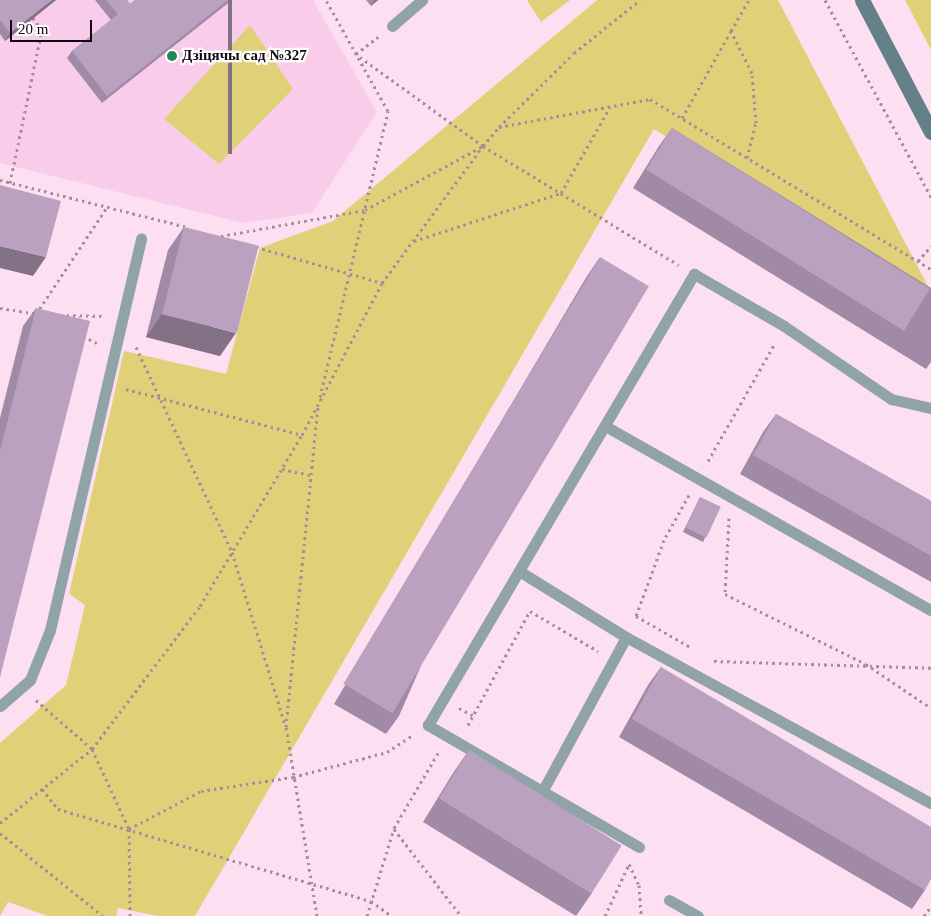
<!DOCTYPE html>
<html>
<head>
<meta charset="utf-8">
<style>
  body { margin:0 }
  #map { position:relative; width:931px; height:916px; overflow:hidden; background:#fddff2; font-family:Georgia,serif }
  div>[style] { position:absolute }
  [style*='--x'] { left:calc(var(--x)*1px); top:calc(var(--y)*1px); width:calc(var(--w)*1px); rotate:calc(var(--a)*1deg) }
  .built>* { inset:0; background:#f9cde9 }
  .green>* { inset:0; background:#e0d179 }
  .path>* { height:3px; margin-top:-1.5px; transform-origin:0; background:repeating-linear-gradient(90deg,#a48d9c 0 2.5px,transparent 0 6.5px) }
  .lane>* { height:11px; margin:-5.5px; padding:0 5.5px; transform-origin:5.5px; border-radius:5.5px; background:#90a3a9 }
  .secondary>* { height:15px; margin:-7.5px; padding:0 7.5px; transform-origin:7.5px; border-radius:7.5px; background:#64818a }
  .wall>* { inset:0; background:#a18aa5 }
  .shaded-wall>* { inset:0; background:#837186; transform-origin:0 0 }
  .building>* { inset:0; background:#bba1c0; transform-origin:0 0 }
  .dots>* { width:14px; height:14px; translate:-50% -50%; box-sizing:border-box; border:2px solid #fff; border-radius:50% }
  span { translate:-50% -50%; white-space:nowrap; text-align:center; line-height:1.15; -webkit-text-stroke:4.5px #fff; paint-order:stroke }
  .poi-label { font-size:15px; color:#130810; font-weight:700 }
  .left { translate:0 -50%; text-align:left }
  .scale { position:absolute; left:10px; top:20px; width:82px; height:22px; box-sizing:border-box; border:2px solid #130810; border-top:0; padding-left:6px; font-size:15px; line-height:18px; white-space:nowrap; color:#130810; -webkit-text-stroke:4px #fff; paint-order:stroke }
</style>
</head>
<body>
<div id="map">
  <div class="built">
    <div style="clip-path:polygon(0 0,313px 0,377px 112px,312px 213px,243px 223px,0 163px)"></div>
  </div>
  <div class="green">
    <div style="clip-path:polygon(527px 0,570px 0,541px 22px)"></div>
    <div style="clip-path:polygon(597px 0,778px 0,931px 292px,931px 303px,654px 129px,195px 916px,158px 916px,118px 908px,116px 916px,48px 916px,8px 902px,0 916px,0 743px,66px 685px,85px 605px,69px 594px,124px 351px,226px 374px,260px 248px,333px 221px)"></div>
    <div style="clip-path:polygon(905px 0,931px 0,931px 50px)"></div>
    <div style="clip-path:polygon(250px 25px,293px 89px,219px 164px,164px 119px)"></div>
  </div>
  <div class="path">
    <div style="--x:825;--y:0;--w:224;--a:61.7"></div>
    <div style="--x:682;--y:118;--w:100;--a:-60.6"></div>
    <div style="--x:499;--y:127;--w:105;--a:-44.6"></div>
    <div style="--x:574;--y:53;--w:85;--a:-38.8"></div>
    <div style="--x:483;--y:146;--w:229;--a:31.3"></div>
    <div style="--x:747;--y:158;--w:36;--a:-76"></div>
    <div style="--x:756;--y:123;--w:50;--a:-94.6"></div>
    <div style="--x:752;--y:73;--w:47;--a:-116.6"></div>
    <div style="--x:731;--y:31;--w:36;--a:-60"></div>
    <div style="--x:0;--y:180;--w:193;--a:14.1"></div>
    <div style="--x:10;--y:183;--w:156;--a:-78.2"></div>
    <div style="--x:42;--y:30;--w:15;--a:-127"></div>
    <div style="--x:221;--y:236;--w:146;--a:-10.2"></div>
    <div style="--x:365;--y:210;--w:134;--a:-28.5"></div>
    <div style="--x:483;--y:146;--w:25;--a:-50"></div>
    <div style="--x:499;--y:127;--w:154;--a:-10.5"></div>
    <div style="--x:650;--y:99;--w:328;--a:31.2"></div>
    <div style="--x:414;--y:241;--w:155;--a:-18.1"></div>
    <div style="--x:561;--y:193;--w:99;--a:-60.3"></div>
    <div style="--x:256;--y:247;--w:131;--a:15.9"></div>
    <div style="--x:918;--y:261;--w:20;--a:-49"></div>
    <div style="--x:0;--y:308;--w:36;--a:9"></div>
    <div style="--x:36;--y:314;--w:128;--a:-56.4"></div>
    <div style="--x:60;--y:315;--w:44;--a:1.3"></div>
    <div style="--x:83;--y:336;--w:16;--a:27"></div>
    <div style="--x:136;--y:347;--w:226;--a:64.9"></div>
    <div style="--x:232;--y:552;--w:180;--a:72.9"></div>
    <div style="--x:126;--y:389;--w:182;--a:14.6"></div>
    <div style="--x:320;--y:397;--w:294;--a:-76.6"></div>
    <div style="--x:388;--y:111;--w:127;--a:-119.2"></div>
    <div style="--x:708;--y:461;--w:136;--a:-60.4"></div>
    <div style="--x:282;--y:469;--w:30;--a:12"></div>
    <div style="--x:689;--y:495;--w:51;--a:119.1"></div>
    <div style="--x:664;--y:540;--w:81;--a:110.2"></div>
    <div style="--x:636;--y:616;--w:64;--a:29.7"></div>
    <div style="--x:729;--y:518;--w:76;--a:93"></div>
    <div style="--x:725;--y:594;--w:157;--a:26.4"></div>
    <div style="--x:866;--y:664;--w:78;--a:34.1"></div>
    <div style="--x:714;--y:661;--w:217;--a:1.8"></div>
    <div style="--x:36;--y:700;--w:74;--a:41.2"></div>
    <div style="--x:92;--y:749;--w:88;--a:65.2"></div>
    <div style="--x:129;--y:829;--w:87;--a:89.3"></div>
    <div style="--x:459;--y:708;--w:17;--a:28"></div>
    <div style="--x:468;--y:725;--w:130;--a:-61.5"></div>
    <div style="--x:530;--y:611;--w:79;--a:30.5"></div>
    <div style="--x:42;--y:789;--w:26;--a:51"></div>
    <div style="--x:58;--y:809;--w:326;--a:16.4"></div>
    <div style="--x:371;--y:901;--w:26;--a:36"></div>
    <div style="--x:0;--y:823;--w:118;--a:-38.8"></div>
    <div style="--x:92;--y:749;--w:179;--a:-52.9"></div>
    <div style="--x:200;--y:606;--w:199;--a:-59.2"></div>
    <div style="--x:302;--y:435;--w:172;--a:-62.2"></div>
    <div style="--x:382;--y:283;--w:170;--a:-53.6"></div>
    <div style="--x:483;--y:146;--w:157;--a:-144.1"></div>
    <div style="--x:356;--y:54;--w:28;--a:-38"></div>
    <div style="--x:129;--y:829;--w:81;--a:-27.8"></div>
    <div style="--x:201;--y:791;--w:93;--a:-8.7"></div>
    <div style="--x:293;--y:777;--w:97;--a:-14.9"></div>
    <div style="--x:387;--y:752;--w:31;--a:-33"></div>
    <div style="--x:394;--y:829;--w:110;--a:52.4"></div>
    <div style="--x:0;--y:833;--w:132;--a:38.9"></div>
    <div style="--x:629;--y:864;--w:23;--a:65"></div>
    <div style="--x:639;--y:885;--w:31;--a:86"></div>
    <div style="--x:317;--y:916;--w:192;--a:-99.3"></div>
    <div style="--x:286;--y:727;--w:323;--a:-84.3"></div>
    <div style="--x:367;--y:916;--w:92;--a:-72.9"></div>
    <div style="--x:394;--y:828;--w:87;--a:-59.6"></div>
    <div style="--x:605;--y:916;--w:57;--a:-65.2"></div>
    <div style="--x:924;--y:916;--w:12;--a:-55"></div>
  </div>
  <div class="lane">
    <div style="--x:392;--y:26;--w:40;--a:-41"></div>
    <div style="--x:607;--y:427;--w:372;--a:29.5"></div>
    <div style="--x:519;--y:571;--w:126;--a:31.7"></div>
    <div style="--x:626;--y:637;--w:347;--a:28.6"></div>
    <div style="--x:0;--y:706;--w:40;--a:-41"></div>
    <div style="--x:30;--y:680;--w:54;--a:-68.2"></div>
    <div style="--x:50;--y:630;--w:402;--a:-76.9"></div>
    <div style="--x:543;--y:790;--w:174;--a:-61.5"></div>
    <div style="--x:639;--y:847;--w:244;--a:-150"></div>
    <div style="--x:428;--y:725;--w:524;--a:-59.47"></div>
    <div style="--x:694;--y:274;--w:104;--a:30"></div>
    <div style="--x:784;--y:326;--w:130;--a:34.3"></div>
    <div style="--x:891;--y:399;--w:41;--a:12.7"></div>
    <div style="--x:669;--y:900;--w:33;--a:29"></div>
  </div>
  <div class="secondary">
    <div style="--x:862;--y:0;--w:149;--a:62.4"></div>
  </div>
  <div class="wall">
    <div style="clip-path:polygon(0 0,56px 0,5px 41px,0 34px)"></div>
    <div style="clip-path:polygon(95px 0,127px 0,130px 4px,135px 0,232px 0,102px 103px,67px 58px,72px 51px,111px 20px)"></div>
    <div style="clip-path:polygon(366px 0,378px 0,371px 6px)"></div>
    <div style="clip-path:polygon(672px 128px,931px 288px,931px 362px,926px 369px,633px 188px,659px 146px)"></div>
    <div style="clip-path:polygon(184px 227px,220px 356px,146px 337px,168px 250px)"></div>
    <div style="clip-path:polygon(600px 257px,399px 716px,386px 734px,334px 704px,587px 276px)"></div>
    <div style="clip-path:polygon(36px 308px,0 677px,0 418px,23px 326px)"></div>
    <div style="clip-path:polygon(776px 414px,931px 501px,931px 582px,740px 474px,763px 432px)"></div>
    <div style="clip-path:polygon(700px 497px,705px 538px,703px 542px,683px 532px)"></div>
    <div style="clip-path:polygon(661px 667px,925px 890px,912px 909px,619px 737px,648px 685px)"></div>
    <div style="clip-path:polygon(469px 750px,592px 893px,576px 916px,423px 822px,453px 773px)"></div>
  </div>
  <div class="shaded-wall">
    <div style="clip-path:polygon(52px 0,56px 0,5px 41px,10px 33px)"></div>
    <div style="left:228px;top:0;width:4px;height:154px"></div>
    <div style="clip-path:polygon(375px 0,378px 0,371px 6px)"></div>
    <div style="clip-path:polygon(0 246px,46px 257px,33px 276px,0 268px)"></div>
    <div style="clip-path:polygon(162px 314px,236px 333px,220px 356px,146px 337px)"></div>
  </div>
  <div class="building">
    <div style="clip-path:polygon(0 0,52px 0,10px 33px,0 20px)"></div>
    <div style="clip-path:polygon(106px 0,127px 0,130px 4px,135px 0,228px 0,107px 96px,72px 51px,118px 14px)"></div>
    <div style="left:672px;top:128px;width:304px;height:49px;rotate:32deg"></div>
    <div style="clip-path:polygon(0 185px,61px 201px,46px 257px,0 246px)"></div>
    <div style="left:184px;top:227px;width:77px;height:90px;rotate:14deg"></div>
    <div style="left:600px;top:257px;width:57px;height:498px;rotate:31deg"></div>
    <div style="clip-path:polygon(36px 308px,90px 321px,0 677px,0 451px)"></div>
    <div style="clip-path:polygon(776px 414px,931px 501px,931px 556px,753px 455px)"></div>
    <div style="left:700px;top:497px;width:23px;height:34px;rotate:25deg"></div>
    <div style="clip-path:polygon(661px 667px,931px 827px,931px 879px,925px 890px,632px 719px)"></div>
    <div style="left:469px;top:750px;width:180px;height:57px;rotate:32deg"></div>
  </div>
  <div class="dots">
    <div style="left:172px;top:56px;background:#29855c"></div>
  </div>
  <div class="poi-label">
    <span class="left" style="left:182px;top:56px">Дзіцячы сад №327</span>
  </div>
  <div class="scale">20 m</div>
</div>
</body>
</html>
